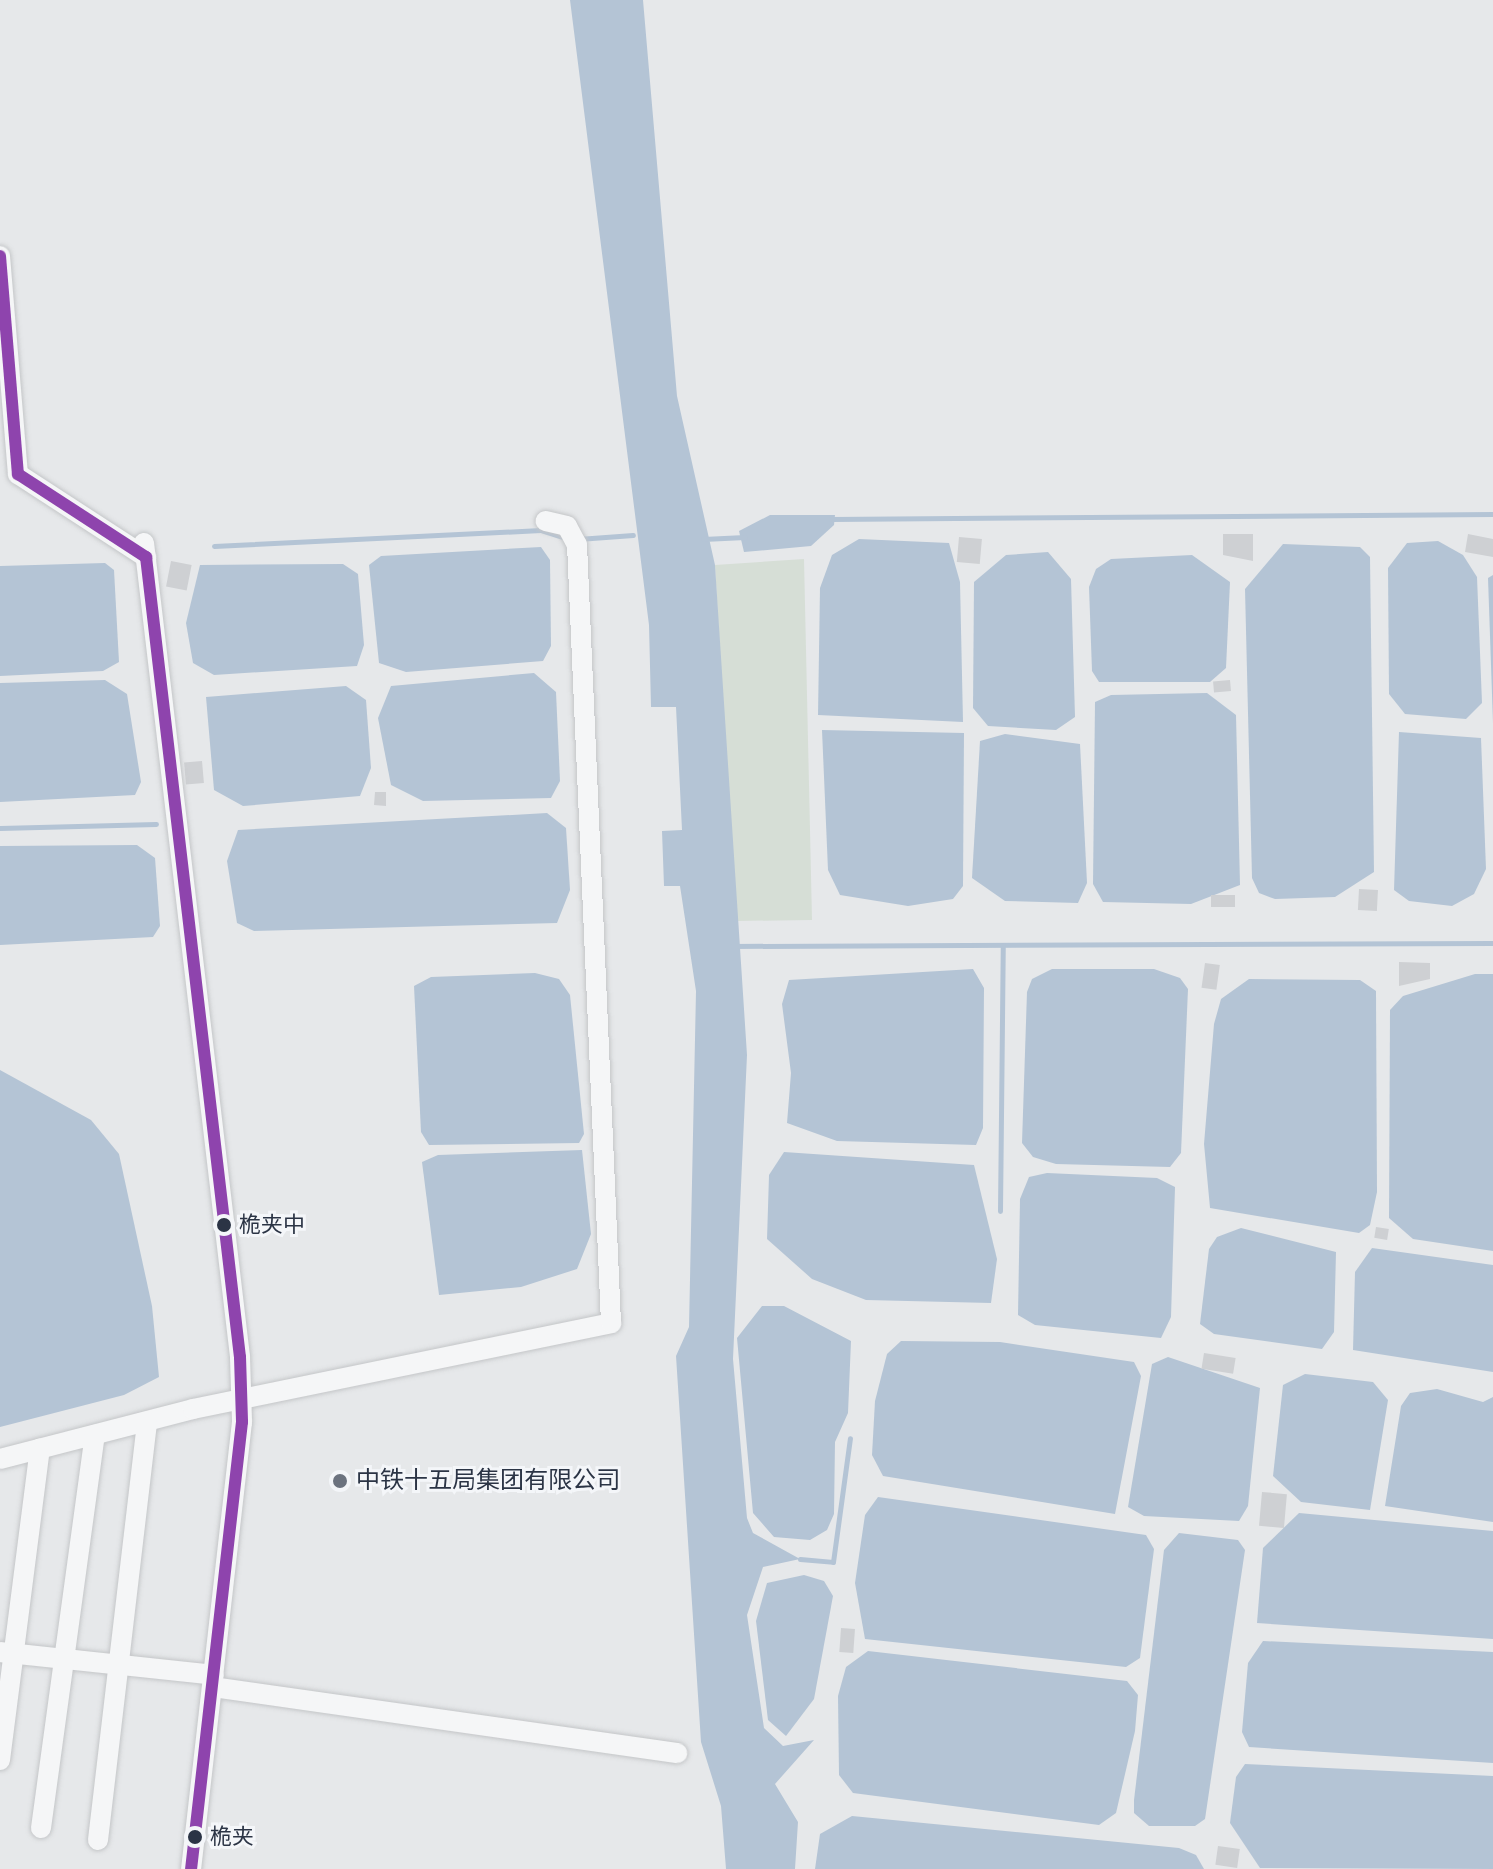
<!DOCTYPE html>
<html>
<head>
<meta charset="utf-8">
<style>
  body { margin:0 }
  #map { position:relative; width:1493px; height:1869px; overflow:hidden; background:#e6e8ea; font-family:Signika,"Noto Sans SC",sans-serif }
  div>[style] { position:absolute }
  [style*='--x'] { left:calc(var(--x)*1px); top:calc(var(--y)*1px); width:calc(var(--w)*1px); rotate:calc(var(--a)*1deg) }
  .green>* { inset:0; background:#d6ded6 }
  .water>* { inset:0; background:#b4c4d5 }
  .stream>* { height:5px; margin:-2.5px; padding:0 2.5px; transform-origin:2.5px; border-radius:2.5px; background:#b4c4d5 }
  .building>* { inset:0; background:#ced0d3; transform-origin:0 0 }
  .roads { filter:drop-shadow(0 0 2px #c4c6c8) drop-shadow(0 0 2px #c4c6c8) }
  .minor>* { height:20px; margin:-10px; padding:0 10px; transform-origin:10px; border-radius:10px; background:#f5f6f7 }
  .bus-1>* { height:12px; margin:-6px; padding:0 6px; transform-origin:6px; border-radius:6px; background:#8e44ad }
  .dots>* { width:22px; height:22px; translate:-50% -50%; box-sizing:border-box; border:4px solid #f4f6f9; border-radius:50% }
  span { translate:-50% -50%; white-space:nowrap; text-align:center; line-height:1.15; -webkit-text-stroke:6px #f4f6f9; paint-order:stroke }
  .bus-label { font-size:22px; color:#2b3445 }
  .left { translate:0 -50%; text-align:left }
  .poi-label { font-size:24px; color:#2b3445 }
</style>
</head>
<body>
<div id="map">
  <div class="green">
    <div style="clip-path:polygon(804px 559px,812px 920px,735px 921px,715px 565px)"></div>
  </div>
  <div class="water">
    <div style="clip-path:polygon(570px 0,643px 0,677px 396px,715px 565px,747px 1055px,733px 1359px,747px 1518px,753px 1533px,800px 1559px,763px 1567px,747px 1615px,764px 1728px,783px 1746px,814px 1740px,775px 1784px,798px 1822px,795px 1869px,726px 1869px,721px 1806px,701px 1742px,676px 1356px,689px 1327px,696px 991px,680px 886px,664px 886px,662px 831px,682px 830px,676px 707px,651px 707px,649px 625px)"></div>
    <div style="clip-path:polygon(770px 515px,835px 515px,834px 525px,811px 546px,744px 552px,739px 531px)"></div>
    <div style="clip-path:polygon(859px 539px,949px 543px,960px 582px,963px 722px,818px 715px,820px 588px,832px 555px)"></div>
    <div style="clip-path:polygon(1438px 541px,1463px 555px,1477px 577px,1482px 703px,1466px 719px,1405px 714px,1389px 694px,1388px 568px,1407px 543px)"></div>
    <div style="clip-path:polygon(1283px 544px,1360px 547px,1370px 557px,1374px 872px,1335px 897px,1275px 899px,1259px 893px,1252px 878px,1245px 589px)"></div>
    <div style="clip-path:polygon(541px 547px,550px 560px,551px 646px,543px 661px,406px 672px,379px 663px,369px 565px,381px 556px)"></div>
    <div style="clip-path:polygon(1048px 552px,1071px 579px,1075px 717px,1056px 730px,988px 726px,973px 708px,974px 582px,1006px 555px)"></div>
    <div style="clip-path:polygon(1192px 555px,1230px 582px,1226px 668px,1210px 682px,1099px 682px,1092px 671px,1089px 587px,1096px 569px,1111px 559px)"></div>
    <div style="clip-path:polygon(105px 563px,114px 570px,119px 662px,103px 671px,0 676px,0 566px)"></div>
    <div style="clip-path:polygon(343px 564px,358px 574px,364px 645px,357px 666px,214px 675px,193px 663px,186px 623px,200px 565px)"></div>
    <div style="clip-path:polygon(1493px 575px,1493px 723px,1488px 578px)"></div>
    <div style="clip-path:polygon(534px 673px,556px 692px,560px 781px,551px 798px,423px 801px,391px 785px,378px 718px,391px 686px)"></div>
    <div style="clip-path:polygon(105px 680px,127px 694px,141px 782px,135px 795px,0 802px,0 683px)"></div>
    <div style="clip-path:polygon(346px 686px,366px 700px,371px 768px,360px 796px,243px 806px,214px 790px,206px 697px)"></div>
    <div style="clip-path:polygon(1207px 693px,1236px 715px,1240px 885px,1191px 904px,1103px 902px,1093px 884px,1095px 702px,1111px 695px)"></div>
    <div style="clip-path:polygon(822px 730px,964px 733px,963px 886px,953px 899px,908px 906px,840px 895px,828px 870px)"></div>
    <div style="clip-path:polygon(1399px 732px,1481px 738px,1486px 869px,1474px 894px,1452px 906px,1409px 901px,1394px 890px)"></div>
    <div style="clip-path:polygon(1005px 734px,1080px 744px,1087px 883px,1078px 903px,1005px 901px,972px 878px,980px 741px)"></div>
    <div style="clip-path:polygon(547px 813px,566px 828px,570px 890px,557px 923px,254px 931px,237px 923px,227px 861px,238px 830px)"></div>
    <div style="clip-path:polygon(137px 845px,155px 858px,160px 926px,153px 937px,0 945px,0 846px)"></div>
    <div style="clip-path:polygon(973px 969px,984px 988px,983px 1128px,976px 1145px,837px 1141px,787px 1123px,791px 1073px,782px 1004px,789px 980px)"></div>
    <div style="clip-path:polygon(1052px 969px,1154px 969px,1180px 978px,1188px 989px,1181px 1153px,1170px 1167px,1056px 1164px,1033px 1157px,1022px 1143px,1027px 992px,1032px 979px)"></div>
    <div style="clip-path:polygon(535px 973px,559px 979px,570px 995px,584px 1134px,579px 1143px,429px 1145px,421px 1132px,414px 986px,431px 977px)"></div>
    <div style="clip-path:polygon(1475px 974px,1493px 974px,1493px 1251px,1413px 1239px,1389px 1218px,1390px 1010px,1403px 996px)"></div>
    <div style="clip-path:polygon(1249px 979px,1360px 980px,1376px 991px,1377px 1192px,1370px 1225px,1359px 1233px,1210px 1208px,1204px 1144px,1214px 1024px,1221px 999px)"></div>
    <div style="clip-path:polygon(0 1070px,91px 1120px,119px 1154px,152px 1306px,159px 1377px,124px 1395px,0 1427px)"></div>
    <div style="clip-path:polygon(582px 1150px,591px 1234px,577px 1269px,521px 1287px,439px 1295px,422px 1162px,438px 1155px)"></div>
    <div style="clip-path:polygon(784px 1152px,974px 1165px,997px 1259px,991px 1303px,866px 1300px,812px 1279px,767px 1239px,769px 1175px)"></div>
    <div style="clip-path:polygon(1047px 1173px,1157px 1178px,1175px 1187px,1171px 1317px,1161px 1338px,1035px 1325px,1018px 1315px,1020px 1199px,1029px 1177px)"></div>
    <div style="clip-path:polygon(1241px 1228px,1336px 1252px,1334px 1332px,1322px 1349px,1214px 1334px,1200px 1324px,1209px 1249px,1217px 1237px)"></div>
    <div style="clip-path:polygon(1372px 1248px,1493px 1265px,1493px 1372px,1353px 1350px,1355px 1272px)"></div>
    <div style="clip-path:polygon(762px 1306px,784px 1306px,851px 1341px,848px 1413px,835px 1442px,834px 1514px,827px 1530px,810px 1540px,774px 1537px,753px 1513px,737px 1338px)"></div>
    <div style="clip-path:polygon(901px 1341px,1000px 1342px,1134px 1362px,1141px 1376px,1115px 1514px,883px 1476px,872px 1455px,875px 1401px,887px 1354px)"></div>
    <div style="clip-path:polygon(1168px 1357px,1260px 1388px,1248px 1506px,1239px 1521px,1144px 1516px,1128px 1507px,1152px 1364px)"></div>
    <div style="clip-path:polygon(1305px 1374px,1373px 1382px,1388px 1400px,1370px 1510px,1301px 1502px,1273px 1476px,1283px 1385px)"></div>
    <div style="clip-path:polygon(1437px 1389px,1483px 1402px,1493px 1397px,1493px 1522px,1385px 1506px,1401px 1406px,1410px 1393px)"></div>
    <div style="clip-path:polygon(878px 1497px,1146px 1535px,1154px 1549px,1140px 1658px,1126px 1667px,865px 1639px,855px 1583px,865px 1515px)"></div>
    <div style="clip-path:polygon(1299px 1513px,1493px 1531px,1493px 1639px,1257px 1623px,1263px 1548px)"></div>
    <div style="clip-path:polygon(1179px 1533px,1238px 1540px,1245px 1550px,1205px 1819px,1195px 1826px,1149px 1826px,1134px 1813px,1134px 1800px,1164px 1550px)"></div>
    <div style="clip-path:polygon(804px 1575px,824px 1581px,833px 1596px,814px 1699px,786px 1736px,768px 1720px,756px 1621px,767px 1583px)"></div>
    <div style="clip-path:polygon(1263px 1641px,1493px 1652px,1493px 1763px,1249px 1747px,1242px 1732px,1248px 1663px)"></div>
    <div style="clip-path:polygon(868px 1651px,1127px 1681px,1138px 1695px,1135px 1731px,1116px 1813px,1099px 1825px,853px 1793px,839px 1775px,838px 1696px,846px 1667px)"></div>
    <div style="clip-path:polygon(1245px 1764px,1493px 1776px,1493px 1869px,1260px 1868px,1230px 1823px,1236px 1777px)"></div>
    <div style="clip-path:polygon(852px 1816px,1179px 1848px,1196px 1855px,1204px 1869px,815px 1869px,820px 1834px)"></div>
  </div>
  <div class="stream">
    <div style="--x:831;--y:519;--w:662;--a:-0.43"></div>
    <div style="--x:578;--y:539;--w:55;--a:-4.2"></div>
    <div style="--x:703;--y:539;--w:42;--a:-2.7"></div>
    <div style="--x:214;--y:546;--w:327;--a:-2.8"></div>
    <div style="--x:541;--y:530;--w:28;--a:18"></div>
    <div style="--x:0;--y:828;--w:156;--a:-1.5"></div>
    <div style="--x:732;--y:946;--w:761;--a:-0.23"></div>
    <div style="--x:1000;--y:1211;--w:266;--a:-89.4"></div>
    <div style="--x:800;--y:1559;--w:33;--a:5"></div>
    <div style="--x:833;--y:1562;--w:125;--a:-82.2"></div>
  </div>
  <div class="building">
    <div style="clip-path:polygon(1223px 534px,1253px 534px,1253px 561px,1223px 555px)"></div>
    <div style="clip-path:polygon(1468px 534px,1493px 539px,1493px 557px,1465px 552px)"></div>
    <div style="left:959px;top:537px;width:23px;height:25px;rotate:5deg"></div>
    <div style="left:171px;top:561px;width:21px;height:26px;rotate:11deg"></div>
    <div style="left:1230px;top:680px;width:11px;height:17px;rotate:85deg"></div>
    <div style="left:202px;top:761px;width:22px;height:18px;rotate:85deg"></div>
    <div style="clip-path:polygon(375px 792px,386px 792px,386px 806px,374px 805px)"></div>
    <div style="left:1359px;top:889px;width:19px;height:21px;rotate:3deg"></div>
    <div style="left:1235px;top:895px;width:12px;height:24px;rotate:90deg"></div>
    <div style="clip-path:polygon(1399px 962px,1430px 963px,1430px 979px,1399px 986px)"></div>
    <div style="left:1205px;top:963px;width:15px;height:25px;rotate:8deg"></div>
    <div style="left:1376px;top:1227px;width:13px;height:11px;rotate:9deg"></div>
    <div style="left:1204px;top:1353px;width:32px;height:16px;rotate:9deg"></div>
    <div style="left:1262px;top:1492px;width:25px;height:34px;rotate:5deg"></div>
    <div style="left:841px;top:1628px;width:14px;height:24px;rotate:4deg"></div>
    <div style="left:1218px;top:1846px;width:22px;height:19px;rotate:8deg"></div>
  </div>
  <div class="roads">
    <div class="minor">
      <div style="--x:0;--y:256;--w:219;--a:85.3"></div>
      <div style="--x:18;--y:474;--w:153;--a:33"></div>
      <div style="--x:144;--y:543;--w:820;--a:83.27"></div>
      <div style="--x:240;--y:1357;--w:65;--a:88.2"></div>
      <div style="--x:242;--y:1422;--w:450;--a:96.5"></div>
      <div style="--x:0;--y:1459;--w:199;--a:-14.5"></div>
      <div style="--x:193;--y:1409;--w:427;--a:-11.6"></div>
      <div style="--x:611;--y:1323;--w:779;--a:-92.5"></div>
      <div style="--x:577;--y:545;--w:21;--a:-118"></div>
      <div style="--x:567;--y:526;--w:22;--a:-167"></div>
      <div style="--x:0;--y:1652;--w:215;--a:6.1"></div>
      <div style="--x:213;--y:1687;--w:469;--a:8.1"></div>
      <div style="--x:0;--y:1760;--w:314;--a:-82.7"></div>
      <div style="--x:41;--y:1828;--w:397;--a:-82.2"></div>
      <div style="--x:98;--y:1840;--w:421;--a:-83.3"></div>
    </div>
  </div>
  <div class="bus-1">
    <div style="--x:0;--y:256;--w:219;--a:85.3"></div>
    <div style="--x:18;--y:474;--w:153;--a:33"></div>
    <div style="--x:146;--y:557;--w:806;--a:83.3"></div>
    <div style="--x:240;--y:1357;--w:65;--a:88.2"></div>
    <div style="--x:242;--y:1422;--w:450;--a:96.5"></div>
  </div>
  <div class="dots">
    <div style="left:224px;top:1225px;background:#2b3445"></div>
    <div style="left:340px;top:1481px;background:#6c737f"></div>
    <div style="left:195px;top:1837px;background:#2b3445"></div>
  </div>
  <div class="bus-label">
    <span class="left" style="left:239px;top:1225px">桅夹中</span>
    <span class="left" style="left:210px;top:1837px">桅夹</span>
  </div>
  <div class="poi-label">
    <span class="left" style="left:356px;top:1481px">中铁十五局集团有限公司</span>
  </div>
</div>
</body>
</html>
